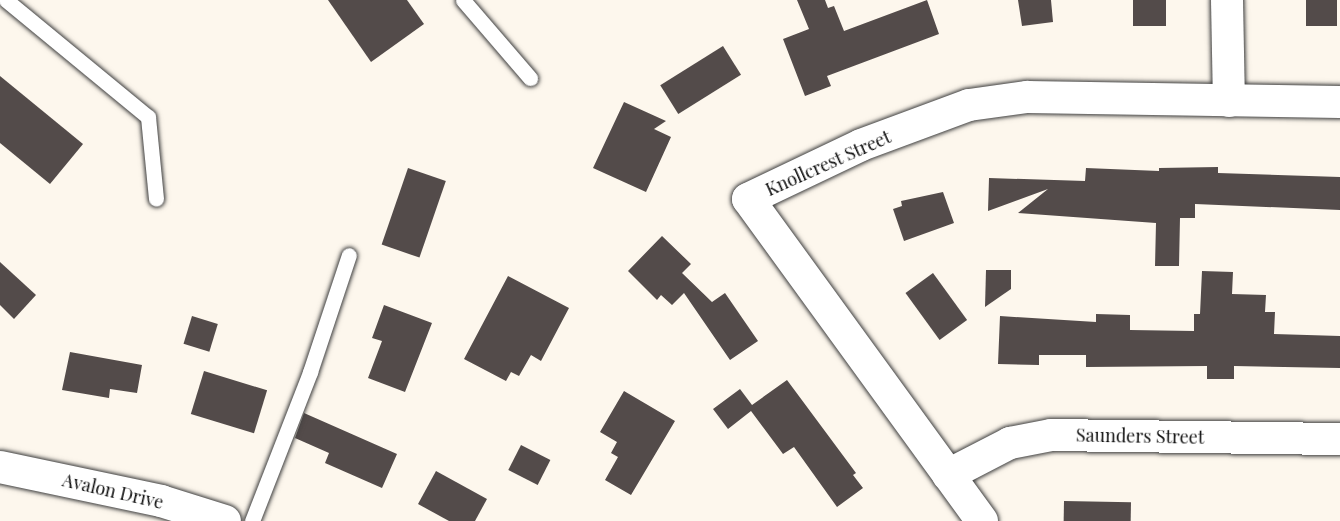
<!DOCTYPE html>
<html>
<head>
<meta charset="utf-8">
<style>
  body { margin:0 }
  #map { position:relative; width:1340px; height:521px; overflow:hidden; background:#fdf7ed; font-family:"Playfair Display",serif }
  div>[style] { position:absolute }
  [style*='--x'] { left:calc(var(--x)*1px); top:calc(var(--y)*1px); width:calc(var(--w)*1px); rotate:calc(var(--a)*1deg) }
  .building>* { inset:0; background:#534b4a; transform-origin:0 0 }
  .roads { filter:drop-shadow(0 0 2px #3f3f3f) drop-shadow(0 0 2px #3f3f3f) }
  .service>* { height:15px; margin:-7.5px; padding:0 7.5px; transform-origin:7.5px; border-radius:7.5px; background:#fff }
  .minor>* { height:32px; margin:-16px; padding:0 16px; transform-origin:16px; border-radius:16px; background:#fff }
  span { translate:-50% -50%; white-space:nowrap; text-align:center; line-height:1.15; -webkit-text-stroke:6px #fff; paint-order:stroke }
  .street-label { font-size:18px; color:#0c0c0c }
</style>
</head>
<body>
<div id="map">
  <div class="building">
    <div style="clip-path:polygon(328px 0,407px 0,424px 24px,371px 62px)"></div>
    <div style="clip-path:polygon(797px 0,825px 0,828px 8px,834px 6px,844px 31px,927px 0,939px 34px,827px 76px,831px 86px,805px 96px,783px 39px,809px 29px)"></div>
    <div style="clip-path:polygon(1018px 0,1051px 0,1053px 22px,1022px 26px)"></div>
    <div style="left:1133px;top:0;width:33px;height:26px"></div>
    <div style="left:1306px;top:0;width:31px;height:26px"></div>
    <div style="left:723px;top:46px;width:34px;height:74px;rotate:58deg"></div>
    <div style="clip-path:polygon(0 76px,83px 144px,50px 184px,0 143px)"></div>
    <div style="clip-path:polygon(624px 102px,666px 121px,654px 129px,671px 137px,646px 192px,593px 168px)"></div>
    <div style="clip-path:polygon(1218px 167px,1218px 173px,1340px 177px,1340px 210px,1195px 204px,1195px 218px,1180px 218px,1179px 266px,1155px 266px,1156px 223px,1018px 213px,1048px 189px,988px 211px,989px 178px,1085px 181px,1086px 168px,1159px 171px,1159px 168px)"></div>
    <div style="left:408px;top:168px;width:40px;height:81px;rotate:19deg"></div>
    <div style="clip-path:polygon(943px 192px,954px 223px,904px 241px,893px 209px,902px 206px,901px 201px)"></div>
    <div style="clip-path:polygon(662px 236px,691px 264px,682px 273px,712px 302px,725px 293px,758px 341px,730px 360px,684px 293px,672px 305px,661px 295px,657px 300px,628px 271px)"></div>
    <div style="clip-path:polygon(0 262px,36px 295px,14px 319px,0 305px)"></div>
    <div style="clip-path:polygon(986px 270px,1011px 270px,1011px 289px,985px 307px)"></div>
    <div style="clip-path:polygon(1202px 271px,1233px 272px,1232px 294px,1266px 295px,1265px 312px,1275px 312px,1274px 334px,1340px 336px,1340px 368px,1234px 366px,1234px 379px,1207px 379px,1207px 366px,1086px 367px,1086px 355px,1039px 355px,1039px 365px,998px 364px,1000px 316px,1096px 322px,1096px 314px,1130px 315px,1130px 330px,1194px 331px,1194px 314px,1200px 314px)"></div>
    <div style="left:933px;top:273px;width:58px;height:34px;rotate:54deg"></div>
    <div style="clip-path:polygon(508px 276px,569px 308px,541px 361px,531px 355px,519px 376px,511px 372px,506px 381px,464px 359px)"></div>
    <div style="clip-path:polygon(384px 305px,432px 323px,405px 392px,368px 378px,382px 341px,372px 338px)"></div>
    <div style="left:192px;top:316px;width:27px;height:29px;rotate:17deg"></div>
    <div style="clip-path:polygon(70px 352px,142px 365px,137px 393px,110px 389px,109px 398px,62px 390px)"></div>
    <div style="left:204px;top:371px;width:66px;height:45px;rotate:17deg"></div>
    <div style="clip-path:polygon(787px 380px,856px 473px,853px 475px,863px 488px,837px 507px,794px 447px,783px 454px,751px 411px,728px 429px,713px 409px,740px 389px,752px 405px)"></div>
    <div style="clip-path:polygon(624px 391px,675px 421px,631px 495px,605px 480px,618px 457px,611px 453px,617px 442px,600px 432px)"></div>
    <div style="clip-path:polygon(304px 413px,397px 454px,382px 488px,325px 463px,329px 453px,295px 438px)"></div>
    <div style="left:521px;top:445px;width:33px;height:28px;rotate:27deg"></div>
    <div style="clip-path:polygon(436px 471px,487px 499px,475px 521px,449px 521px,418px 504px)"></div>
    <div style="left:1064px;top:501px;width:67px;height:20px;rotate:1deg"></div>
  </div>
  <div class="roads">
    <div class="service">
      <div style="--x:6;--y:0;--w:184;--a:39.5"></div>
      <div style="--x:148;--y:117;--w:82;--a:84.4"></div>
      <div style="--x:463;--y:0;--w:103;--a:49.3"></div>
      <div style="--x:252;--y:521;--w:160;--a:-68.7"></div>
      <div style="--x:310;--y:372;--w:123;--a:-71.6"></div>
    </div>
    <div class="minor">
      <div style="--x:1227;--y:0;--w:101;--a:88.9"></div>
      <div style="--x:0;--y:467;--w:165;--a:11.9"></div>
      <div style="--x:161;--y:501;--w:67;--a:17.4"></div>
      <div style="--x:948;--y:475;--w:70;--a:-27.3"></div>
      <div style="--x:1010;--y:443;--w:42;--a:-11"></div>
      <div style="--x:1051;--y:435;--w:289;--a:0.8"></div>
      <div style="--x:982;--y:521;--w:398;--a:-126"></div>
      <div style="--x:748;--y:199;--w:125;--a:-25.5"></div>
      <div style="--x:861;--y:145;--w:115;--a:-20.3"></div>
      <div style="--x:969;--y:105;--w:59;--a:-7.9"></div>
      <div style="--x:1027;--y:97;--w:313;--a:0.9"></div>
    </div>
  </div>
  <div class="street-label">
    <span style="left:828px;top:163px;rotate:-24deg">Knollcrest Street</span>
    <span style="left:1140px;top:436px;rotate:1deg">Saunders Street</span>
    <span style="left:113px;top:491px;rotate:13deg">Avalon Drive</span>
  </div>
</div>
</body>
</html>
